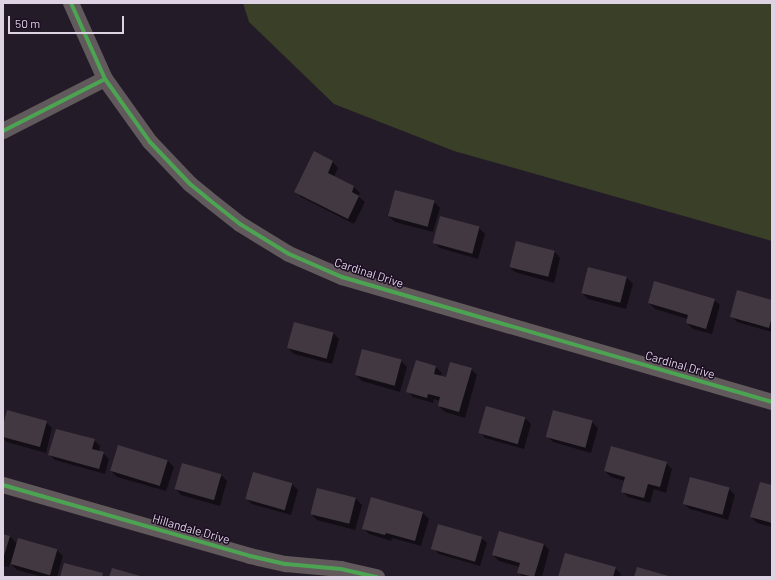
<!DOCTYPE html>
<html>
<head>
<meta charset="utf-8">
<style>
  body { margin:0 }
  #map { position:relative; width:775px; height:580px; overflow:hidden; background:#241b28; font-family:Barlow,sans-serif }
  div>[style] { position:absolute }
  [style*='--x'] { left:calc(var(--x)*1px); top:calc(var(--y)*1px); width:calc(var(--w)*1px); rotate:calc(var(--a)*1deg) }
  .green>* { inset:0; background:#3a3f27 }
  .shadow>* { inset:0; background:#0007 }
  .building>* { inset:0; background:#423842; transform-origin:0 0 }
  .street>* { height:16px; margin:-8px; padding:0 8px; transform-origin:8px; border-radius:8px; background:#61595c }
  .cycleway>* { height:4px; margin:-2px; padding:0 2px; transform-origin:2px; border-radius:2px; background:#4ca352 }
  span { translate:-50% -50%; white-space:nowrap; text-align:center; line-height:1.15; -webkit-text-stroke:3px #1c0d23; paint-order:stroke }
  .street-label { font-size:12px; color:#ddd3e3 }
  .frame { position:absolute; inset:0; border:4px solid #ddd3e3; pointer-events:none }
  .scale { position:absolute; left:8px; top:16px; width:116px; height:18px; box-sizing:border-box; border:2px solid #ddd3e3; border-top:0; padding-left:5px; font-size:12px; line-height:14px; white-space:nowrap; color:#ddd3e3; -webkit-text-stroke:3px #1c0d23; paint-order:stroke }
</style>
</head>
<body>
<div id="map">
  <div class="green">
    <div style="clip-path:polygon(243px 3px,772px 3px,772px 241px,454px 151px,334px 104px,249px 22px)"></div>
  </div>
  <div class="shadow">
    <div style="clip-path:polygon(314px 153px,333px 162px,338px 168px,334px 177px,354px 187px,360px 193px,358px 196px,365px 202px,354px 224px,301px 197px,295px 191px)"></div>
    <div style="clip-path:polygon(434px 202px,440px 208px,433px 232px,395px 222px,389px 216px)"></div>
    <div style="clip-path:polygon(479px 228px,485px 234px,478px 259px,440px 248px,434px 242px)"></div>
    <div style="clip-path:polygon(555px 252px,560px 258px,554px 283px,515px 272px,509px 267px)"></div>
    <div style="clip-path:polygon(589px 268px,627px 278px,633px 284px,626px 309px,588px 299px,582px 293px)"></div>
    <div style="clip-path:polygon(714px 300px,720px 305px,712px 334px,693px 329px,687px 323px,688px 319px,655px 309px,649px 303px)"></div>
    <div style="clip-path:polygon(772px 301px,772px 332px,737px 322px,731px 316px)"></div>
    <div style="clip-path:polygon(333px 333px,339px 339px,332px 364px,294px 354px,288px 348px)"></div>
    <div style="clip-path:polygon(401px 361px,407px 367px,400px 392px,362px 381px,356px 375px)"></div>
    <div style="clip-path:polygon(416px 361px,436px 367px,442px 373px,440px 377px,446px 379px,471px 369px,477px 375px,465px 418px,445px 412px,439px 406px,440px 401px,434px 399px,433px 403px,413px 397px,408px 391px)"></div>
    <div style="clip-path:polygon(486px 407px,525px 418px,531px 424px,524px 449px,485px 438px,480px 432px)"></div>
    <div style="clip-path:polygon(46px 422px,52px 428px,46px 453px,7px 442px,3px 438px,3px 430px)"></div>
    <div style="clip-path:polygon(592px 422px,598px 428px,591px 453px,553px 442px,547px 436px)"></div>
    <div style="clip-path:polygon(94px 440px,100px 446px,99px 452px,103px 453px,109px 459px,105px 474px,55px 460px,49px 454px)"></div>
    <div style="clip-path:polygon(118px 446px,168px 461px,174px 467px,166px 491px,117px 477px,111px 471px)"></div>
    <div style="clip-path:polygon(666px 463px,672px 469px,666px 493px,654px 489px,650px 503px,628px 497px,622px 491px,625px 481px,611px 477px,605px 471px)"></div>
    <div style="clip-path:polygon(221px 475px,227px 481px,220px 506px,181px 495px,176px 489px)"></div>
    <div style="clip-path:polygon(292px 484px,298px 490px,291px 515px,252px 504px,246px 498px)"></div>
    <div style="clip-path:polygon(772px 486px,772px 527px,757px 523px,751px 517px)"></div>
    <div style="clip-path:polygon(318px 489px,356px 499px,362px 505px,355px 530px,317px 520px,311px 514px)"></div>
    <div style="clip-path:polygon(729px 489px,735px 495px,728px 520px,690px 509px,684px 504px)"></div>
    <div style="clip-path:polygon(423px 513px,429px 519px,421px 546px,392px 538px,391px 541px,369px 534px,363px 528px)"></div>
    <div style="clip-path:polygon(3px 535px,10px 536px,17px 544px,57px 550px,63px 556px,57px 577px,43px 577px,17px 570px,10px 563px,9px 567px,3px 566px)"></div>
    <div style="clip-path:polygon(481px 538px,487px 543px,480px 566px,439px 554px,433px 548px)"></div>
    <div style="clip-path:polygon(544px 544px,549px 550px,542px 577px,523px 577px,518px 572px,520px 567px,499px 561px,493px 555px)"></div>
    <div style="clip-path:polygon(615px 568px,621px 574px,620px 577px,559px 577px)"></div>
  </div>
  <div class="building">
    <div style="clip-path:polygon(314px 151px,333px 161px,328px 173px,354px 186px,352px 192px,359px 196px,348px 219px,294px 192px)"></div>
    <div style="left:395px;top:190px;width:41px;height:27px;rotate:15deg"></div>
    <div style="left:440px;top:216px;width:41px;height:28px;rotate:15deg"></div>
    <div style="left:516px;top:241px;width:40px;height:27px;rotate:14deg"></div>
    <div style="left:588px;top:267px;width:40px;height:27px;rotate:14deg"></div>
    <div style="clip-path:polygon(654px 281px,715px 299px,706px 329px,686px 323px,688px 315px,648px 303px)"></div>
    <div style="clip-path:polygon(737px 290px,772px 300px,772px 317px,769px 328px,730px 317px)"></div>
    <div style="left:294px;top:322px;width:41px;height:27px;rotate:15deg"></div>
    <div style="left:362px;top:349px;width:41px;height:27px;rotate:15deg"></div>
    <div style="clip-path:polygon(416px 360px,436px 366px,434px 374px,446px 377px,450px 362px,472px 368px,459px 412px,438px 406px,440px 397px,428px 394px,427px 398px,406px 392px)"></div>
    <div style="left:486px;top:406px;width:41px;height:28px;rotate:16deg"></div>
    <div style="clip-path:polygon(7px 410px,47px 421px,40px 447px,3px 437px,3px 426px)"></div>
    <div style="left:553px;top:410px;width:41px;height:28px;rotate:15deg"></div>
    <div style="clip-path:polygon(56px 429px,95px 439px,92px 449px,104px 452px,99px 469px,48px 455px)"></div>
    <div style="left:118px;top:445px;width:52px;height:27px;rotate:17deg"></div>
    <div style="clip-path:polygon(611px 446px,667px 462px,660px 487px,648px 484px,644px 498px,621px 492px,625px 477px,604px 471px)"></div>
    <div style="left:182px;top:463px;width:41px;height:27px;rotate:16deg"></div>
    <div style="left:253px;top:472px;width:41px;height:28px;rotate:16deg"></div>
    <div style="left:690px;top:477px;width:41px;height:28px;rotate:15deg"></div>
    <div style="clip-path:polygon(760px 482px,772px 485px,772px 523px,750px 517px)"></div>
    <div style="left:317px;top:488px;width:40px;height:27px;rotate:14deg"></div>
    <div style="clip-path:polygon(371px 497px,423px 512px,415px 541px,386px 533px,385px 535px,362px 529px)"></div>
    <div style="left:438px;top:524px;width:46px;height:26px;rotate:16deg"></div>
    <div style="clip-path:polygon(499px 531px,544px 544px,534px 577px,517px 573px,520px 563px,492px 555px)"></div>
    <div style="clip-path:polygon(3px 534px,10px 536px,3px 559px)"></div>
    <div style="left:18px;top:538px;width:41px;height:27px;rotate:16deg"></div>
    <div style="clip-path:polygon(565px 553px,616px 567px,613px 577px,558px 577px)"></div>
    <div style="clip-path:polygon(64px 563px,103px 573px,102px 577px,60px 577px)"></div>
    <div style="clip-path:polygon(637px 567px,672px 577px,634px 577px)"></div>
    <div style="clip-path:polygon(112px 568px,144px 577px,109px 577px)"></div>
  </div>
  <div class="street">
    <div style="--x:71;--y:3;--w:83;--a:65.9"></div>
    <div style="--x:105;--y:79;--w:77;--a:54.5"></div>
    <div style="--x:150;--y:142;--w:58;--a:46.4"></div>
    <div style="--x:190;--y:184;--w:22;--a:39"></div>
    <div style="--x:207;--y:198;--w:42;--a:38.2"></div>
    <div style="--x:240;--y:224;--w:57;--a:31.5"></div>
    <div style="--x:289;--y:254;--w:58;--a:23.5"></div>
    <div style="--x:342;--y:277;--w:448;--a:16.2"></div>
    <div style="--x:3;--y:131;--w:114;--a:-27"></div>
    <div style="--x:3;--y:485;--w:257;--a:16"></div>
    <div style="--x:250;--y:556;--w:37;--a:13"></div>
    <div style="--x:286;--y:564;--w:55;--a:5.2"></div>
    <div style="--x:341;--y:569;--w:37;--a:13"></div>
  </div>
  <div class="cycleway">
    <div style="--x:71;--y:3;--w:83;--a:65.9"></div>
    <div style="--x:105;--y:79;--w:77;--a:54.5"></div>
    <div style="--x:150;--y:142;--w:58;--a:46.4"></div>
    <div style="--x:190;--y:184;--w:22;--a:39"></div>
    <div style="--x:207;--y:198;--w:42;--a:38.2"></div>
    <div style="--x:240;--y:224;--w:57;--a:31.5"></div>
    <div style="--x:289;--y:254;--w:58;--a:23.5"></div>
    <div style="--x:342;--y:277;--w:448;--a:16.2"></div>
    <div style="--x:3;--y:131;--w:114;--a:-27"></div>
    <div style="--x:3;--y:485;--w:257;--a:16"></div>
    <div style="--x:250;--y:556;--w:37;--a:13"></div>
    <div style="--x:286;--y:564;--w:55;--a:5.2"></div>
    <div style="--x:341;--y:569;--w:37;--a:13"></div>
  </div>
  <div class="street-label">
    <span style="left:369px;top:273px;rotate:18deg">Cardinal Drive</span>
    <span style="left:680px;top:365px;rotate:16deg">Cardinal Drive</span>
    <span style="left:191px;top:529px;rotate:16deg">Hillandale Drive</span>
  </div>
  <div class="frame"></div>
  <div class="scale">50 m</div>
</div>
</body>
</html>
